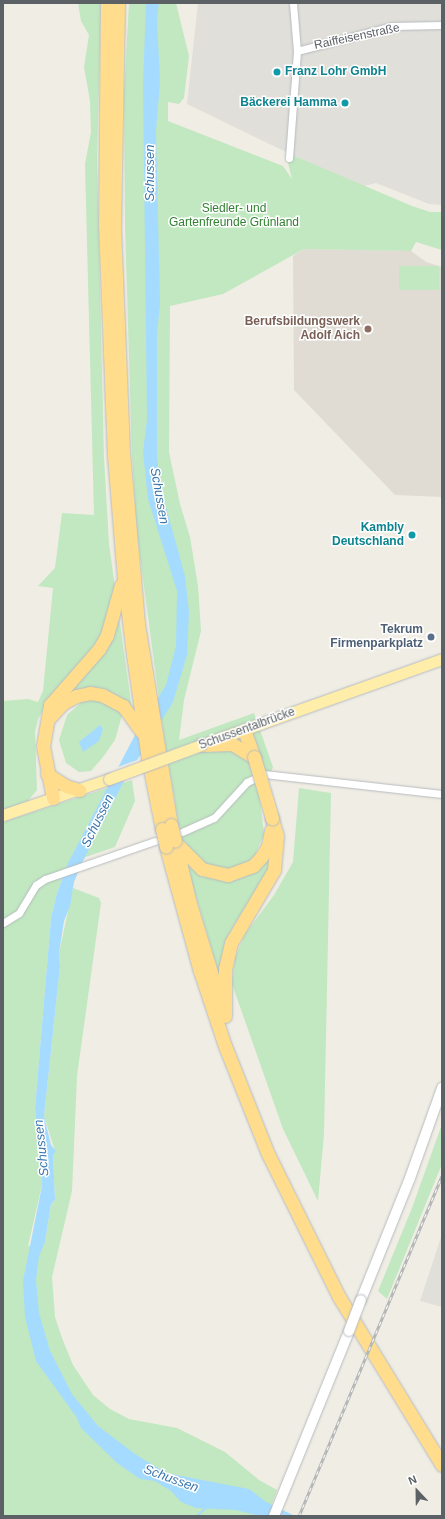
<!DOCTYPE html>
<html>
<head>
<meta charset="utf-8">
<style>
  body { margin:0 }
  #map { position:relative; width:445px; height:1519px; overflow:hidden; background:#f0ede4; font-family:Arial,sans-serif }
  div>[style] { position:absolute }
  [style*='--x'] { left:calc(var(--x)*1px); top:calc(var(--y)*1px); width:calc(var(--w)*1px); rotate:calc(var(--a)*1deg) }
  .industrial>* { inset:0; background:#e0dfd9 }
  .education>* { inset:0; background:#e0dcd3 }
  .green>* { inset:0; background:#c1e8c0; transform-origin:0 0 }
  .water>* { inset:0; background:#a5dbff }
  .pier>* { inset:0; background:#f0ede4 }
  .stream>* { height:1.5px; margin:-0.75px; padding:0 0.75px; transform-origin:0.75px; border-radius:0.75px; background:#a5dbff }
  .roads { filter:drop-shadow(0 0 1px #b7bbbf) drop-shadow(0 0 1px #b7bbbf) }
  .street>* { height:7px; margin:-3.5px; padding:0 3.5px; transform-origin:3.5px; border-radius:3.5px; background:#fff }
  .secondary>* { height:10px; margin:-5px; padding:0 5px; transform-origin:5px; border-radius:5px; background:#fff }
  .primary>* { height:11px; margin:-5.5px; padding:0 5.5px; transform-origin:5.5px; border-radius:5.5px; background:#fea }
  .highway>* { height:13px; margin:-6.5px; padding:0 6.5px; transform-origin:6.5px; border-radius:6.5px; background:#ffdd8c }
  .rail>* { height:3px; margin-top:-1.5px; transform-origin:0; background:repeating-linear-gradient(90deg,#fff 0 4.5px,#b6b7b7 0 9px); box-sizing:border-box; border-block:1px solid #b6b7b7 }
  .bridges { filter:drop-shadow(0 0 1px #b8bcc1) drop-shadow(0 0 1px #b8bcc1) }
  .secondary-bridge>* { height:10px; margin:-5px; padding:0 5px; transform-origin:5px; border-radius:5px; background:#fff }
  .primary-bridge>* { height:11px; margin:-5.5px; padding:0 5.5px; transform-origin:5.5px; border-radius:5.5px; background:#fea }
  .highway-bridge>* { height:13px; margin:-6.5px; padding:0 6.5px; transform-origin:6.5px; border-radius:6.5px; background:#ffdd8c }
  .dots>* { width:11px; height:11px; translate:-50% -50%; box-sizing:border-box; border:2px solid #fff; border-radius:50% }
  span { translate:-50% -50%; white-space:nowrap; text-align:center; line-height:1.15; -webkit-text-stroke:3px #fff; paint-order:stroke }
  .street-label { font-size:12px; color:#5c6166 }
  .culture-label { font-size:12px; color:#0d838f; font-weight:700 }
  .left { translate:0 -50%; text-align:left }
  .right { translate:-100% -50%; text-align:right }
  .park-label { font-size:12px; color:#308230 }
  .education-label { font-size:12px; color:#785e54; font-weight:700 }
  .service-label { font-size:12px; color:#4e5e75; font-weight:700 }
  .water-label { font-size:13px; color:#3977ae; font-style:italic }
  .frame { position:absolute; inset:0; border:4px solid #5c6166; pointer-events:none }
  .north { position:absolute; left:397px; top:1471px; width:40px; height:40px; -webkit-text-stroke:3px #fff; paint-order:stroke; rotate:338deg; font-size:11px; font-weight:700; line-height:16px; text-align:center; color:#5c6166 }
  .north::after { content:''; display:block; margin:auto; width:14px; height:18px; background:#5c6166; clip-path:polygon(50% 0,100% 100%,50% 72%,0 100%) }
</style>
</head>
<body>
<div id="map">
  <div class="industrial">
    <div style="clip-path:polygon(198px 3px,442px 3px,442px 205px,429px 204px,376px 183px,364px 186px,315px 166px,187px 104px)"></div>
    <div style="clip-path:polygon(442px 1234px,442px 1307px,420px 1301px)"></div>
  </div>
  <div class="education">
    <div style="clip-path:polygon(304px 249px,411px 251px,426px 262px,442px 267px,442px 497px,395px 495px,294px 390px,293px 256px)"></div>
  </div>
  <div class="green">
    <div style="clip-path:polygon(78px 3px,101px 3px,97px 158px,104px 458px,109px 544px,133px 717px,102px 695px,48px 702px,38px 719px,35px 732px,37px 790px,27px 802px,3px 810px,3px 701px,28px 699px,38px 702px,43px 691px,53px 588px,38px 586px,55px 568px,62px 513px,94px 515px,85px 164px,91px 132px,90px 101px,84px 67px,89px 35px,81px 21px)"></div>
    <div style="clip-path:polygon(129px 3px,176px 3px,189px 56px,184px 98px,179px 104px,168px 102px,168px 121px,283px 166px,292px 179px,288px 163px,292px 155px,412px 206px,430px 212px,442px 212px,442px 250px,416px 242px,411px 251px,304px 249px,223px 294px,170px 306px,169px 452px,180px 504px,190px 537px,198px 586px,201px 631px,184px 700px,179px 740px,254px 713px,273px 767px,260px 800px,264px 834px,255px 855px,271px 861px,268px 870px,228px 935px,221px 959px,221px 981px,185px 860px,165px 745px,137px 533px,132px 455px,125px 227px,124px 94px)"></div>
    <div style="left:399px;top:266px;width:40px;height:24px"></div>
    <div style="clip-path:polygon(97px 697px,120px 708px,122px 715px,115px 740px,103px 757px,91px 771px,79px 772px,66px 763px,59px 740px,67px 715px,83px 701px)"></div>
    <div style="clip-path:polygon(132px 780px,135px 801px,115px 847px,68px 863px,57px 893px,51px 918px,35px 1108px,42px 1185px,28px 1246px,45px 1242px,51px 1204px,55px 1200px,53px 1155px,55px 1151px,44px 1116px,60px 966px,59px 953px,73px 888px,99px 898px,101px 903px,77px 1076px,72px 1191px,52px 1277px,55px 1317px,62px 1338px,73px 1365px,93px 1395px,110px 1409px,129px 1419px,177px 1428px,225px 1452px,259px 1480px,277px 1490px,267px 1516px,3px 1516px,3px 822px)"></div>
    <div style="clip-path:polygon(299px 788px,331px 793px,324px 1134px,318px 1201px,283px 1129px,232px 984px,235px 958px,245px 934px,274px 895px,293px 862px)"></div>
    <div style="clip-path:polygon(442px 1124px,442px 1164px,387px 1299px,378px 1291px,412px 1208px)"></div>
  </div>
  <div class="water">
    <div style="clip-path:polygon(146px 3px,159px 3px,157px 18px,160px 82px,156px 131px,160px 303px,157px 335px,157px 457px,161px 489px,185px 576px,189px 612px,187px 655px,173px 702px,123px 783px,82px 863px,74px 882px,70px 906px,64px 921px,59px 953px,60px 966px,44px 1116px,51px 1145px,56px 1151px,53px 1155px,55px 1200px,51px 1204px,45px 1242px,39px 1256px,36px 1280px,39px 1313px,50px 1351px,72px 1394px,98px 1426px,135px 1454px,166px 1473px,249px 1489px,266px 1502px,295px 1516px,260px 1516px,236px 1510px,196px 1508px,181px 1502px,171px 1491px,155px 1481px,140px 1479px,117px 1463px,81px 1428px,77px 1418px,36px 1361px,25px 1317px,23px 1281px,42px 1186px,35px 1108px,51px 918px,57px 893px,68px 863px,134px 737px,166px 685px,176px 646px,177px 591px,148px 499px,143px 452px,147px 420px,143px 84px)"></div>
    <div style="clip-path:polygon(100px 725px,103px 729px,99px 741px,83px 752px,79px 742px)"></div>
  </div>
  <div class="pier">
    <div style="clip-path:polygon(140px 759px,128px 779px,105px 787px,115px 768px)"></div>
  </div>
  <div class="stream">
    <div style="--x:197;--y:1516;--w:13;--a:-42"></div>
  </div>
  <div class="roads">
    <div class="street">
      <div style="--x:297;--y:51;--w:98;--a:-14.7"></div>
      <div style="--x:392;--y:26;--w:50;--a:-1.1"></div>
      <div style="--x:289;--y:158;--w:107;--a:-85.7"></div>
      <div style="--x:297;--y:51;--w:48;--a:-94.8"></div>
      <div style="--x:182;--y:832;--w:35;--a:-24"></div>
      <div style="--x:214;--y:818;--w:49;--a:-47.5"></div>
      <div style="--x:247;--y:782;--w:19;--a:-25"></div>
      <div style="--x:264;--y:774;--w:179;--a:6.4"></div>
      <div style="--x:3;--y:923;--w:19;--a:-32"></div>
      <div style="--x:19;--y:913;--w:33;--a:-59"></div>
      <div style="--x:36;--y:885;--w:11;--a:-34"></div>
      <div style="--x:45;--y:879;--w:116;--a:-19.1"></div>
    </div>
    <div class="secondary">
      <div style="--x:361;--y:1300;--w:131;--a:-68.1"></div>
      <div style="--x:410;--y:1178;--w:96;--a:-70.4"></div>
      <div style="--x:274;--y:1516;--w:200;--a:-67.9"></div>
    </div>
    <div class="primary">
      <div style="--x:209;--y:742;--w:247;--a:-19.6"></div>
      <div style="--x:3;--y:815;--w:112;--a:-18.8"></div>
    </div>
    <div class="highway">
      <div style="--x:107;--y:3;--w:220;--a:90.5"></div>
      <div style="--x:105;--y:223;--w:232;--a:87.8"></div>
      <div style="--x:114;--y:455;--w:125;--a:85.4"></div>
      <div style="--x:124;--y:580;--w:75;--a:83.1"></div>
      <div style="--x:133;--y:654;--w:106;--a:81.9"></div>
      <div style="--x:148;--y:759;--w:71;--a:78.7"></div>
      <div style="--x:118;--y:3;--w:224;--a:91"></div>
      <div style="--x:114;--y:227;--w:225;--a:87.7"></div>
      <div style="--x:123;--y:452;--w:173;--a:85"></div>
      <div style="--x:138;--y:624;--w:204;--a:80.7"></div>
      <div style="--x:50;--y:717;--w:19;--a:-47"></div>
      <div style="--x:63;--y:703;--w:15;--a:-28"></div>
      <div style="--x:76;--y:696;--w:14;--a:-12"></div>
      <div style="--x:90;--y:693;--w:12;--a:9"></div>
      <div style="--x:102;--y:695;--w:24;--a:28"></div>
      <div style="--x:123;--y:706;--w:32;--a:54"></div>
      <div style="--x:244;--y:730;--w:29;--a:70"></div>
      <div style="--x:201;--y:745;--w:31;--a:-2"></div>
      <div style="--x:232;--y:744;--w:26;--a:31"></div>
      <div style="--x:47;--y:774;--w:22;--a:32"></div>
      <div style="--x:66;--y:786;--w:14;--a:17"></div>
      <div style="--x:53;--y:798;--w:53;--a:-100.9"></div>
      <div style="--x:43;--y:746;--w:42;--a:-80.3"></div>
      <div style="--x:50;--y:705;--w:74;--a:-48.8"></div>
      <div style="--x:99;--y:649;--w:16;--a:-60"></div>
      <div style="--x:107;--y:635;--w:52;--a:-74.4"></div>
      <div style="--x:175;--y:841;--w:65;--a:76.6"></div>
      <div style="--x:190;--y:904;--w:106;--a:72.9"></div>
      <div style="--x:178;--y:845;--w:34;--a:45"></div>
      <div style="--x:202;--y:869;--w:27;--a:13"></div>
      <div style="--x:228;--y:875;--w:27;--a:-20"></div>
      <div style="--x:253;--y:866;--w:13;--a:-48"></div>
      <div style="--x:262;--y:856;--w:12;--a:-59"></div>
      <div style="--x:268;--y:846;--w:16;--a:-79"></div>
      <div style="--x:166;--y:847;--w:129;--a:74.7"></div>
      <div style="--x:200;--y:971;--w:79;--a:71.6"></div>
      <div style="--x:225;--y:1046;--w:116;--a:68.3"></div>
      <div style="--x:268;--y:1154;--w:160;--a:63.6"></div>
      <div style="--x:339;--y:1297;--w:197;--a:58.5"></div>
      <div style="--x:225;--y:1016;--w:47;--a:-90"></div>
      <div style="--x:225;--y:969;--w:27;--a:-77"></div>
      <div style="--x:231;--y:943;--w:85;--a:-59.5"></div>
      <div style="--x:274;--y:870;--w:34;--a:-85"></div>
      <div style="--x:277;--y:836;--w:19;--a:-106"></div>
    </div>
  </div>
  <div class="rail">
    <div style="--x:299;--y:1516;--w:369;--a:-67.2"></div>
  </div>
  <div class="bridges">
    <div class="secondary-bridge">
      <div style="--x:349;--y:1331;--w:33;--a:-69"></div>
    </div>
    <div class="primary-bridge">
      <div style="--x:109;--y:779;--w:98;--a:-20.3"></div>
    </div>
    <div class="highway-bridge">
      <div style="--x:254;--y:757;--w:64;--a:73.6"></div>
      <div style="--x:171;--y:825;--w:16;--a:76"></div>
      <div style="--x:162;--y:829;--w:18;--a:77"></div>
    </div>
  </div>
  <div class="dots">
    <div style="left:277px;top:72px;background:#0f9aa8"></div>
    <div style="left:345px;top:103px;background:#0f9aa8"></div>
    <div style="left:368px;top:329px;background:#8d6e63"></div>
    <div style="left:412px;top:535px;background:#0f9aa8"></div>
    <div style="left:431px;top:637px;background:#5c6f8a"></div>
  </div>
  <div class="street-label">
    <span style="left:357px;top:37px;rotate:-12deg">Raiffeisenstraße</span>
    <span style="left:247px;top:729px;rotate:-20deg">Schussentalbrücke</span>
  </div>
  <div class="culture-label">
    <span class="left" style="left:285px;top:72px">Franz Lohr GmbH</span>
    <span class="right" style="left:337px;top:103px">Bäckerei Hamma</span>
    <span class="right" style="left:404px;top:535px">Kambly<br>Deutschland</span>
  </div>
  <div class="park-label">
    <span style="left:234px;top:216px">Siedler- und<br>Gartenfreunde Grünland</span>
  </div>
  <div class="education-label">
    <span class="right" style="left:360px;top:329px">Berufsbildungswerk<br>Adolf Aich</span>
  </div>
  <div class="service-label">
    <span class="right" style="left:423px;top:637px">Tekrum<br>Firmenparkplatz</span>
  </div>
  <div class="water-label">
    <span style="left:150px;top:173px;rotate:-90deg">Schussen</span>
    <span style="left:159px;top:496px;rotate:80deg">Schussen</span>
    <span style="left:98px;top:821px;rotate:-64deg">Schussen</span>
    <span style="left:42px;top:1148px;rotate:-96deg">Schussen</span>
    <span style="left:171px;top:1479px;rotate:20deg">Schussen</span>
  </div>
  <div class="frame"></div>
  <div class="north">N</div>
</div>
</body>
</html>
